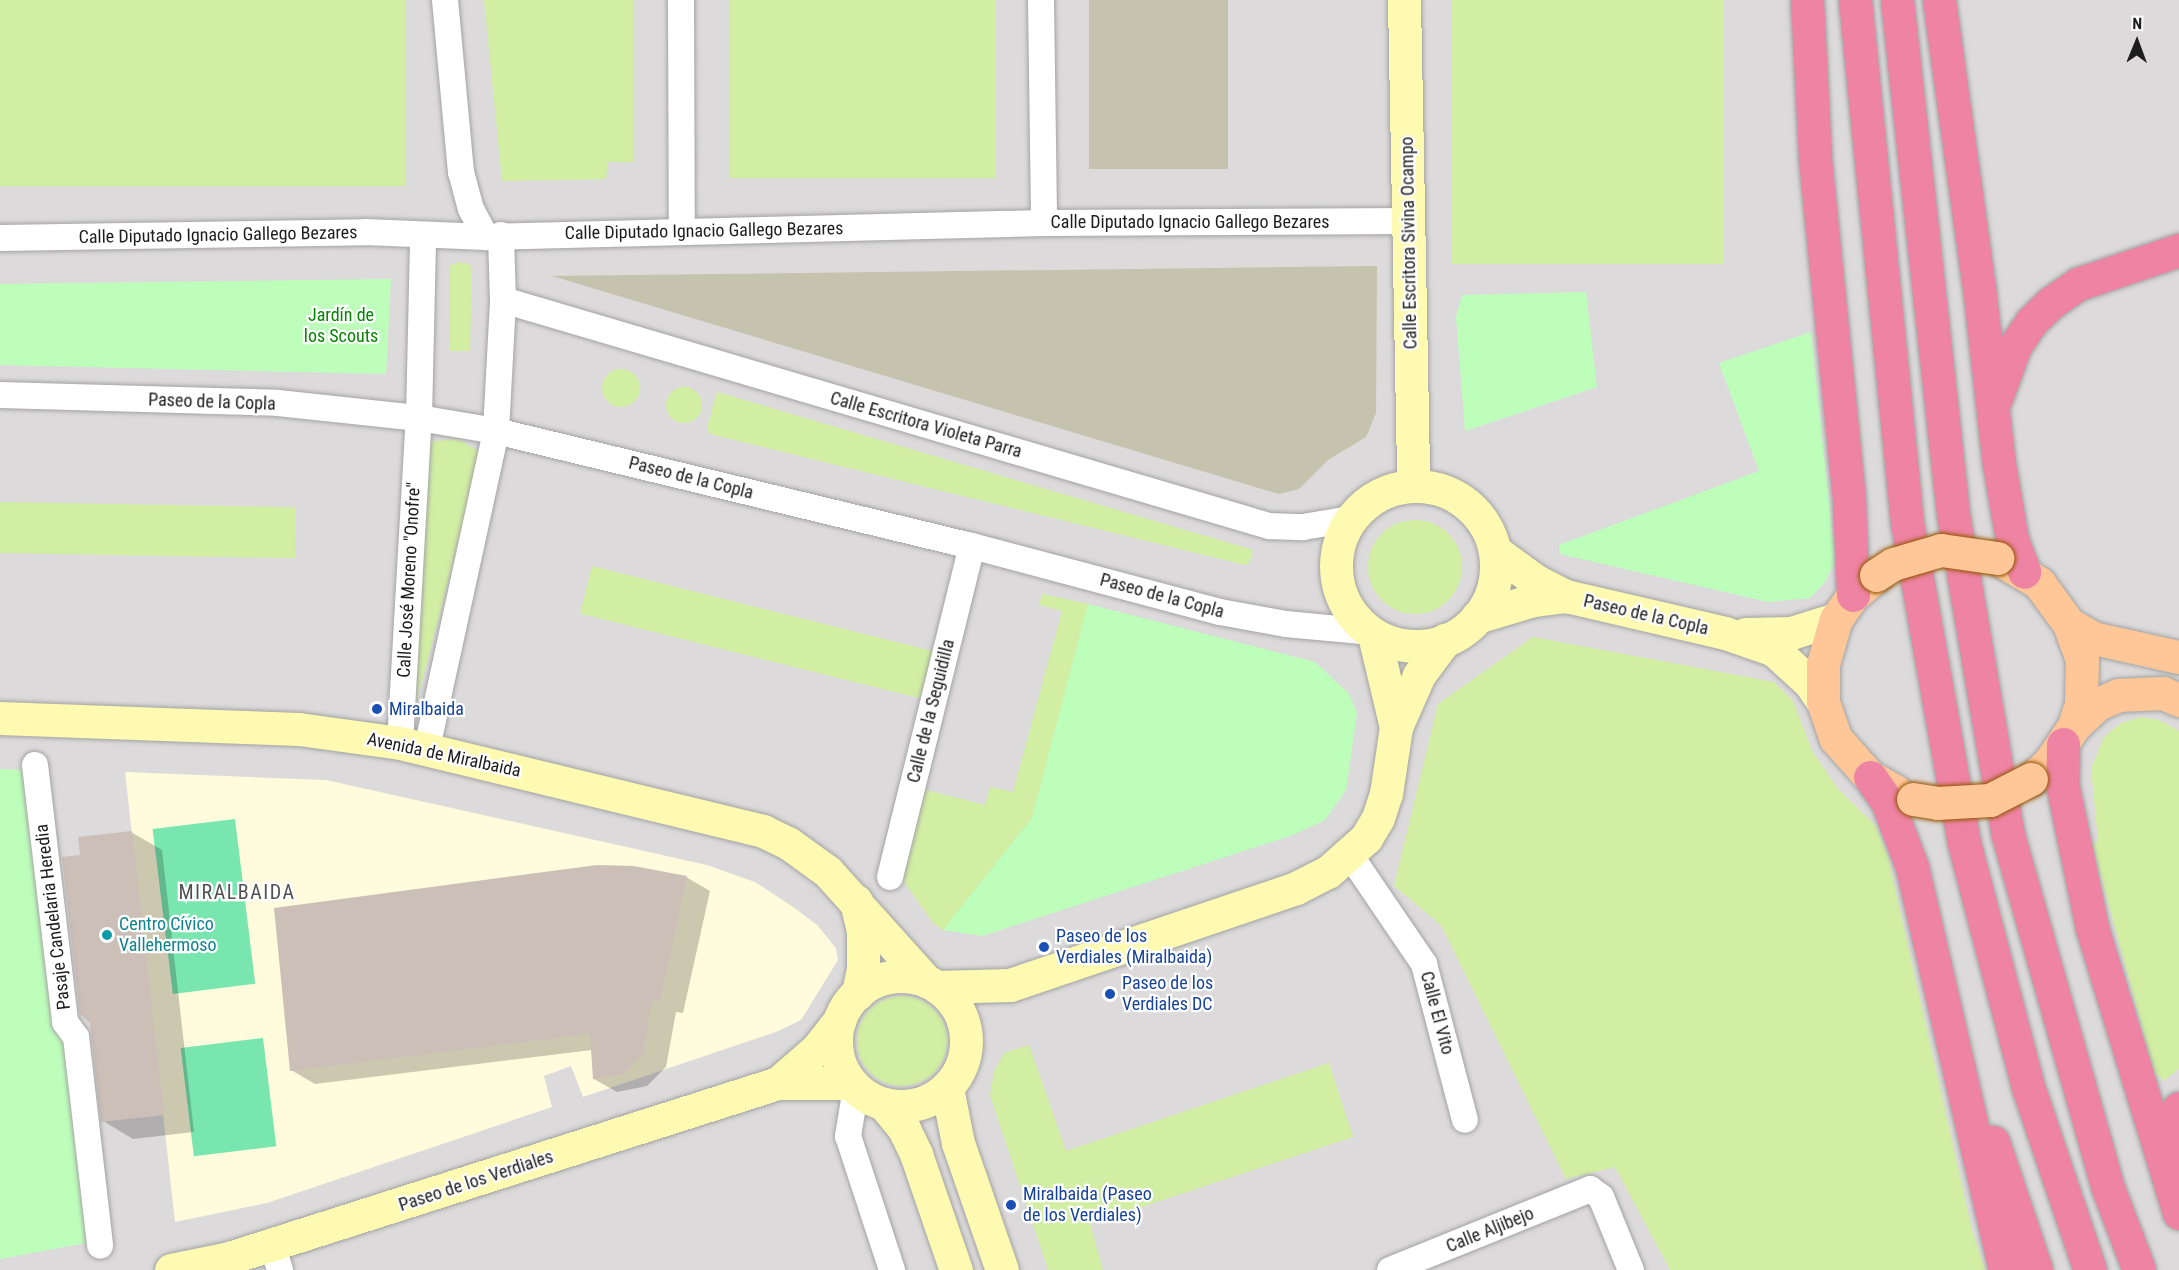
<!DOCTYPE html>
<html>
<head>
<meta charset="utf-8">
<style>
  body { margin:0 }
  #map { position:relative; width:2179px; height:1270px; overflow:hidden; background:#f0eae2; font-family:"Roboto Condensed",sans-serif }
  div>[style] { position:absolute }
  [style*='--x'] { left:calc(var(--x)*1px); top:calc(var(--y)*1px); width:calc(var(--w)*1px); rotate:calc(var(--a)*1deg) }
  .residential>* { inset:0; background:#dcdada; transform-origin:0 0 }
  .education>* { inset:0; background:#fffbdc }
  .construction>* { inset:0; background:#c5c2ad; transform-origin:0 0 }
  .grass>* { inset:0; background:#d1eea3; transform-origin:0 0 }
  .round { border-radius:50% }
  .park>* { inset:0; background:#bdfebb }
  .pitch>* { inset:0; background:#79e6b0; transform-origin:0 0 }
  .shadow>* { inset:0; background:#0003 }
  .building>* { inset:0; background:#ccbfb8 }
  .roads { filter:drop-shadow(0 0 2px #a4a4a4) drop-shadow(0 0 2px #a4a4a4) }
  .street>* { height:26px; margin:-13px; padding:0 13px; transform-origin:13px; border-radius:13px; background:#fff }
  .secondary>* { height:33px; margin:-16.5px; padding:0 16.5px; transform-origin:16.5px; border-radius:16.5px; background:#fffab1 }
  .secondary>.ring { margin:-16.5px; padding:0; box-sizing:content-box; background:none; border:33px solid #fffab1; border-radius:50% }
  .primary>* { height:33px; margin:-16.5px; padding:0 16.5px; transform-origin:16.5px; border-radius:16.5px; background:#ffc798 }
  .highway>* { height:33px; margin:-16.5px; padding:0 16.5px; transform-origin:16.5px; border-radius:16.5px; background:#ee83a3 }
  .bridges { filter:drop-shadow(0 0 2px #975400) drop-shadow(0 0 2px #975400) }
  .primary-bridge>* { height:33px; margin:-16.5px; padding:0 16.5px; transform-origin:16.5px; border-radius:16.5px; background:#ffc798 }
  .dots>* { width:16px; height:16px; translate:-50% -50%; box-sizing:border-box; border:3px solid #fff; border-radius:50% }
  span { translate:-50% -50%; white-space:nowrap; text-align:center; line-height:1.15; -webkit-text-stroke:4.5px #fff; paint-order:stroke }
  .street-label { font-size:18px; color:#1d1d1d }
  .park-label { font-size:18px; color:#068502 }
  .transit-label { font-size:18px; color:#164399 }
  .left { translate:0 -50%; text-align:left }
  .culture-label { font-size:18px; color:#0d838f }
  .neighbourhood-label { font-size:20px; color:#505050; letter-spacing:1.5px }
  .north { position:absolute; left:2107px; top:12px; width:60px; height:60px; -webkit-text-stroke:4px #fff; paint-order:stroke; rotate:1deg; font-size:16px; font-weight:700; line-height:24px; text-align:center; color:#1d1d1d }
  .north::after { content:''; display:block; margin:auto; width:21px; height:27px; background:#1d1d1d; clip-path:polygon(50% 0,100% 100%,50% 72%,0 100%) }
</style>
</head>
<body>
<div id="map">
  <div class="residential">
    <div style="left:0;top:0;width:2179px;height:1270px"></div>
  </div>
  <div class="education">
    <div style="clip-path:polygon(125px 772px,326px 780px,707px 865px,755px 882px,796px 909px,817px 925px,836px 948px,838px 960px,801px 1020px,776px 1032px,583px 1097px,571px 1066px,544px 1076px,552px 1107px,267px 1203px,175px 1222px)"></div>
  </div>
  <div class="construction">
    <div style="left:1089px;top:0;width:139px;height:169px"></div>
    <div style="clip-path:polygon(1377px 266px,1376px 413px,1366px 437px,1328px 460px,1299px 489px,1279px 494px,552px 276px)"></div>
  </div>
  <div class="grass">
    <div style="left:0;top:0;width:405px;height:186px"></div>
    <div style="clip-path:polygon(484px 0,633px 0,634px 162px,608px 162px,606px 179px,502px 181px)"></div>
    <div style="left:730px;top:0;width:265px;height:178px"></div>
    <div style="left:1452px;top:0;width:272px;height:264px"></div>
    <div style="clip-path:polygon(458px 262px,469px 264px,472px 270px,470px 351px,449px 351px,450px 266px)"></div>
    <div class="round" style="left:602px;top:369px;width:38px;height:38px"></div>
    <div class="round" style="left:666px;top:387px;width:36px;height:36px"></div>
    <div style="clip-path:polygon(717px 392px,1253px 550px,1249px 563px,1245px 565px,710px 434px,707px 428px)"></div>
    <div style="clip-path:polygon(457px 439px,482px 453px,416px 704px,427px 442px)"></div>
    <div style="left:0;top:502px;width:296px;height:51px;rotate:1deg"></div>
    <div class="round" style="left:1368px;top:520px;width:94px;height:94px"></div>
    <div style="left:592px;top:566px;width:355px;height:49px;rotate:14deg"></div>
    <div style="clip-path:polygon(1042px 594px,1088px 604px,1032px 818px,943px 930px,933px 923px,898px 873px,918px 788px,985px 805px,990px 787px,1013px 792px,1062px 611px,1039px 605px)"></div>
    <div style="clip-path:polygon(1533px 637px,1774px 682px,1793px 701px,1812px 751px,1838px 789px,1876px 826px,1888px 857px,1972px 1230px,1985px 1270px,1670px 1270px,1615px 1167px,1566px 1179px,1441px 925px,1394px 886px,1438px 704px)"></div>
    <div style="clip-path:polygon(2141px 717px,2159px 720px,2179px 731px,2179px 1069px,2163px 1081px,2154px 1072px,2092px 843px,2098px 841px,2091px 768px,2104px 737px,2121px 723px)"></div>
    <div class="round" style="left:857px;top:996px;width:90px;height:90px"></div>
    <div style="clip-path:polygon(1029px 1045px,1066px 1151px,1329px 1063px,1353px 1137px,1090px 1224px,1103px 1270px,1048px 1270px,990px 1095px,994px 1072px,1004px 1053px)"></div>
  </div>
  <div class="park">
    <div style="clip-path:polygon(391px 279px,386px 374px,0 365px,0 284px)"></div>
    <div style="clip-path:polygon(1586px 292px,1597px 387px,1465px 431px,1456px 317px,1462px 295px)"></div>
    <div style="clip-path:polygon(1811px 332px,1835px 560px,1825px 582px,1810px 598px,1768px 602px,1560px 554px,1559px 545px,1759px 471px,1719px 363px)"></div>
    <div style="clip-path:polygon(1088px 604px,1315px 662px,1349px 694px,1357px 713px,1346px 790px,1325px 820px,1293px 835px,982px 936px,943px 930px,1032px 818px)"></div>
    <div style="clip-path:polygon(0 769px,27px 770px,67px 1037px,91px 1242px,0 1259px)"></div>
  </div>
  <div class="pitch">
    <div style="left:235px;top:819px;width:166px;height:83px;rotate:83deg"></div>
    <div style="left:263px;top:1038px;width:109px;height:83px;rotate:83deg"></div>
  </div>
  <div class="shadow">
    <div style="clip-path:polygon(131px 832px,162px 850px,194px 1132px,133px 1139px,103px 1121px,82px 856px)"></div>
    <div style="clip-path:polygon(686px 877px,710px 891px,683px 1013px,676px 1012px,666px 1067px,647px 1086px,617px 1092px,594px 1079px,592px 1050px,315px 1084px,291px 1070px)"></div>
  </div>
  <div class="building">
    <div style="clip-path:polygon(132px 831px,164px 1115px,101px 1122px,90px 1023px,80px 1014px,62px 857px,80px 855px,78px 837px)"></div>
    <div style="clip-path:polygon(597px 865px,634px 866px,687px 876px,660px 1001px,652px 1000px,643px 1053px,624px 1074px,593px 1079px,590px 1034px,290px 1071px,274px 908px)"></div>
  </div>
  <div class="roads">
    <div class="street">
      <div style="--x:445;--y:0;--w:173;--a:84.7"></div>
      <div style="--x:461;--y:172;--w:38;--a:75"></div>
      <div style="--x:471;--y:209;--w:32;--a:62"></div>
      <div style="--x:681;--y:0;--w:231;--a:89.8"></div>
      <div style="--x:1041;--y:0;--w:223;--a:89.2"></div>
      <div style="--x:0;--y:238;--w:366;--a:-0.9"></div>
      <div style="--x:366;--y:232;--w:120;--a:2.4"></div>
      <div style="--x:486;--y:237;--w:558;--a:-1.44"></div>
      <div style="--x:1044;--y:223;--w:365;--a:-0.3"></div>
      <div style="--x:503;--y:300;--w:799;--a:16.44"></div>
      <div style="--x:1269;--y:526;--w:34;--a:2"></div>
      <div style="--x:1303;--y:527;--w:49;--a:-9.5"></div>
      <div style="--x:0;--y:395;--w:278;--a:1.6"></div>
      <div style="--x:278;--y:403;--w:142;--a:6.1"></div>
      <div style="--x:419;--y:418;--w:78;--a:9.6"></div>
      <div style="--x:496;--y:431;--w:490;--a:13.6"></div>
      <div style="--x:972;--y:546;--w:257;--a:14.9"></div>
      <div style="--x:1220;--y:612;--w:67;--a:10.3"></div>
      <div style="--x:1286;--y:624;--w:84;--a:5.4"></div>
      <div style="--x:400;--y:743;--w:326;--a:-86.7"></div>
      <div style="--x:419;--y:418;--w:183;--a:-88.7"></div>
      <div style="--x:427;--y:748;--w:324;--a:-77.7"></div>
      <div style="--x:496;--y:431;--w:131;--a:-86.9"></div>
      <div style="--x:503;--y:300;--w:65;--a:-91.8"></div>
      <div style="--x:35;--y:765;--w:259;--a:83.3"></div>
      <div style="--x:65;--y:1022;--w:19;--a:54"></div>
      <div style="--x:76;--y:1037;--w:210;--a:83.4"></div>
      <div style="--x:1350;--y:855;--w:132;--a:55.8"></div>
      <div style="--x:1424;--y:964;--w:161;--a:75.3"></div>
      <div style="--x:890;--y:877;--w:341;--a:-76.1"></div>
      <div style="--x:856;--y:1088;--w:49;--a:99.5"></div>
      <div style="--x:848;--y:1136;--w:141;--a:71.8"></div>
      <div style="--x:272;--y:1245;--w:26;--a:72"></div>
      <div style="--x:1390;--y:1270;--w:216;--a:-22"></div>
      <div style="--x:1590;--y:1189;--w:14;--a:36"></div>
      <div style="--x:1601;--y:1197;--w:79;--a:67.7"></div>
    </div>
    <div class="secondary">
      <div style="--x:1404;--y:0;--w:486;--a:88.9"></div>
      <div class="ring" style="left:1336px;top:486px;width:127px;height:127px"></div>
      <div style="--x:1495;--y:551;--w:51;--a:36.2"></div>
      <div style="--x:1536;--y:581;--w:34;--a:27"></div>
      <div style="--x:1566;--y:596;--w:163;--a:13.1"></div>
      <div style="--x:1725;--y:633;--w:52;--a:19.1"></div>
      <div style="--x:1774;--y:650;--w:49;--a:42.5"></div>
      <div style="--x:1810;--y:683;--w:23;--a:56"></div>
      <div style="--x:1477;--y:617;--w:59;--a:-16.9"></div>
      <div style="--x:1533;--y:600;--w:33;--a:-7"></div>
      <div style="--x:1745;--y:634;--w:46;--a:-1.2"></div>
      <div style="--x:1791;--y:633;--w:47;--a:-17.3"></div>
      <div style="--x:1374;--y:635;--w:95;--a:76.6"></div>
      <div style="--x:0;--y:718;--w:299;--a:2.1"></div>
      <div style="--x:299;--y:729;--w:102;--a:7.9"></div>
      <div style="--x:400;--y:743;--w:374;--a:13.6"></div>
      <div style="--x:763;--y:831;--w:28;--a:26"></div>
      <div style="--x:788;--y:843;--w:49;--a:35.9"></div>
      <div style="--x:828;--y:872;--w:147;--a:48"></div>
      <div style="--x:856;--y:901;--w:32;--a:77"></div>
      <div style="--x:863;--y:932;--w:37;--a:90"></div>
      <div style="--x:863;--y:969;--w:25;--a:102"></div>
      <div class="ring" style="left:836px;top:976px;width:97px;height:97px"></div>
      <div style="--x:937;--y:987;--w:73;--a:-1.6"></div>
      <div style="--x:1010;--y:985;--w:302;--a:-18.7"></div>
      <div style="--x:1296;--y:888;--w:36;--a:-27"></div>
      <div style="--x:1328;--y:872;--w:51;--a:-41.8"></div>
      <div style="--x:1366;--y:838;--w:23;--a:-59"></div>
      <div style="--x:1378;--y:818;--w:25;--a:-72"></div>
      <div style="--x:1386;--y:794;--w:68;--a:-81.5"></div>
      <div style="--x:1396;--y:727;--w:57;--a:-66.1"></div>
      <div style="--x:1419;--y:675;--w:44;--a:-53.4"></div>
      <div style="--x:778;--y:1083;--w:52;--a:-41.1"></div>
      <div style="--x:817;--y:1049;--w:37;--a:-52"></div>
      <div style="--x:947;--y:1088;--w:56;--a:78.7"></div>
      <div style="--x:958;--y:1143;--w:134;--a:70.9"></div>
      <div style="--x:884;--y:1104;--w:32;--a:51"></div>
      <div style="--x:904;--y:1129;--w:28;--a:64"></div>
      <div style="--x:916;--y:1154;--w:123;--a:71"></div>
      <div style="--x:171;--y:1270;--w:59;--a:-11.7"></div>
      <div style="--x:229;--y:1258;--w:576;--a:-17.68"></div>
      <div style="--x:778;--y:1083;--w:73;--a:0"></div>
    </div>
    <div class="primary">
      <div style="--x:1999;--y:559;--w:47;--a:31"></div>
      <div style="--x:2039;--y:583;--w:51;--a:53.8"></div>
      <div style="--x:2069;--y:624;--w:37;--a:70"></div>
      <div style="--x:2082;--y:659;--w:45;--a:91.3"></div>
      <div style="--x:2081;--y:704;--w:23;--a:108"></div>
      <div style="--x:2074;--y:726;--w:45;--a:124"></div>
      <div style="--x:2049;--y:763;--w:24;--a:138"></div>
      <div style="--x:1876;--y:576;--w:30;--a:140"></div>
      <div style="--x:1853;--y:595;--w:29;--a:125"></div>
      <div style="--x:1836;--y:619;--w:47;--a:106.1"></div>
      <div style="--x:1823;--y:664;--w:38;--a:90"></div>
      <div style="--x:1823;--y:702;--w:39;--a:71"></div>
      <div style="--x:1836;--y:739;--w:51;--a:48.2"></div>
      <div style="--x:1870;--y:777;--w:29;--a:29"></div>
      <div style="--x:2069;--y:624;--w:28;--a:30"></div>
      <div style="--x:2093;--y:638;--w:88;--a:12.5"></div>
      <div style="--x:2074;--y:726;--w:33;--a:-43"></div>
      <div style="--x:2098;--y:704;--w:22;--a:-24"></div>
      <div style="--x:2118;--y:695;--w:45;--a:-2.5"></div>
      <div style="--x:2163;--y:693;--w:17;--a:24"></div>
    </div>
    <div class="highway">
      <div style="--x:1807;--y:0;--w:159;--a:87.1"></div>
      <div style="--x:1815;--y:159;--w:345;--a:84.3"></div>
      <div style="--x:1849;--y:502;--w:93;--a:87.5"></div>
      <div style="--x:1855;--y:0;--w:526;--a:84.32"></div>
      <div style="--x:1907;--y:523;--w:325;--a:79.9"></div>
      <div style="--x:1964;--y:843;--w:255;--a:75.3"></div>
      <div style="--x:2029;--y:1090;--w:190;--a:71.3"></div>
      <div style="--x:1897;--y:0;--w:517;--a:83.78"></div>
      <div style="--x:1953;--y:514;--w:326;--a:80.3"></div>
      <div style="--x:2008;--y:835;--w:370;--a:74.2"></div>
      <div style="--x:2109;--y:1191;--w:85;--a:69.2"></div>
      <div style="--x:1939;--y:0;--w:290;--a:82.1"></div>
      <div style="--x:1979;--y:287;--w:178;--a:83.6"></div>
      <div style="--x:1999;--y:464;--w:77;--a:80.3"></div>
      <div style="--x:2012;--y:540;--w:34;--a:69"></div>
      <div style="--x:1996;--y:398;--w:55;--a:-69.9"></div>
      <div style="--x:2015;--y:346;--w:29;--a:-56"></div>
      <div style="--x:2031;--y:322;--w:29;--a:-44"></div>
      <div style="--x:2052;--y:302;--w:32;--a:-35"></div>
      <div style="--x:2078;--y:284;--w:107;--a:-18.6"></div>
      <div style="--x:2063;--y:744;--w:39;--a:91"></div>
      <div style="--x:2062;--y:783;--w:148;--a:78.3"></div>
      <div style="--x:2092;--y:928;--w:298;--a:73"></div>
      <div style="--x:1870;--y:777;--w:29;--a:55"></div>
      <div style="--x:1887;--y:801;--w:71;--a:69.3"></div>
      <div style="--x:1912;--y:867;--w:414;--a:77"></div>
      <div style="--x:1993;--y:1142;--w:135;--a:71.4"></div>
      <div style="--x:2175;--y:1170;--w:62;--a:-86.3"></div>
    </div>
  </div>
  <div class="bridges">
    <div class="primary-bridge">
      <div style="--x:1876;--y:575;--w:20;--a:-33"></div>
      <div style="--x:1893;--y:564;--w:50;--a:-16.3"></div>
      <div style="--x:1941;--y:550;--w:57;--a:8.1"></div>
      <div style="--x:1913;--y:799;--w:24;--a:9"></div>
      <div style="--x:1937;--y:803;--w:53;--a:-3.2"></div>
      <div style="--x:1990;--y:800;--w:46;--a:-27.1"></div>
    </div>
  </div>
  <div class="dots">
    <div style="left:377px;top:709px;background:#1a4fb4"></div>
    <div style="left:107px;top:935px;background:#0f9aa8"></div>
    <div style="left:1044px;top:947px;background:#1a4fb4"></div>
    <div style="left:1110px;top:994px;background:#1a4fb4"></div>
    <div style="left:1011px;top:1205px;background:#1a4fb4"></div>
  </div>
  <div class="street-label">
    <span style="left:1190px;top:222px">Calle Diputado Ignacio Gallego Bezares</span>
    <span style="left:704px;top:231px;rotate:-1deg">Calle Diputado Ignacio Gallego Bezares</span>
    <span style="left:218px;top:235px;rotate:-1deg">Calle Diputado Ignacio Gallego Bezares</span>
    <span style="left:1409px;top:243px;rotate:-91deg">Calle Escritora Sivina Ocampo</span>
    <span style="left:212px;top:402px;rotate:2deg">Paseo de la Copla</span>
    <span style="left:926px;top:425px;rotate:16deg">Calle Escritora Violeta Parra</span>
    <span style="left:691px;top:478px;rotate:14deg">Paseo de la Copla</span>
    <span style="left:409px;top:580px;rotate:-87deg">Calle José Moreno "Onofre"</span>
    <span style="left:1162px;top:596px;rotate:15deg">Paseo de la Copla</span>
    <span style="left:1646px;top:615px;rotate:13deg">Paseo de la Copla</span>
    <span style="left:931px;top:711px;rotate:-76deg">Calle de la Seguidilla</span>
    <span style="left:444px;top:755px;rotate:12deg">Avenida de Miralbaida</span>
    <span style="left:53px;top:917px;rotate:-97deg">Pasaje Candelaria Heredia</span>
    <span style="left:1437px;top:1013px;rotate:75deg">Calle El Vito</span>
    <span style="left:476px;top:1181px;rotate:-18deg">Paseo de los Verdiales</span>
    <span style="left:1490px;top:1230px;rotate:-22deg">Calle Aljibejo</span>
  </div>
  <div class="park-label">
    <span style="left:341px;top:326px">Jardín de<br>los Scouts</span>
  </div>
  <div class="transit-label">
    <span class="left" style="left:389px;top:709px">Miralbaida</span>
    <span class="left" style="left:1056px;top:947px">Paseo de los<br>Verdiales (Miralbaida)</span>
    <span class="left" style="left:1122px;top:994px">Paseo de los<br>Verdiales DC</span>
    <span class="left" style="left:1023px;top:1205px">Miralbaida (Paseo<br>de los Verdiales)</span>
  </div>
  <div class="culture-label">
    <span class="left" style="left:119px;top:935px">Centro Cívico<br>Vallehermoso</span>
  </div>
  <div class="neighbourhood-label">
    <span style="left:237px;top:892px">MIRALBAIDA</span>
  </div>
  <div class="north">N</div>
</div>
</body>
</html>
